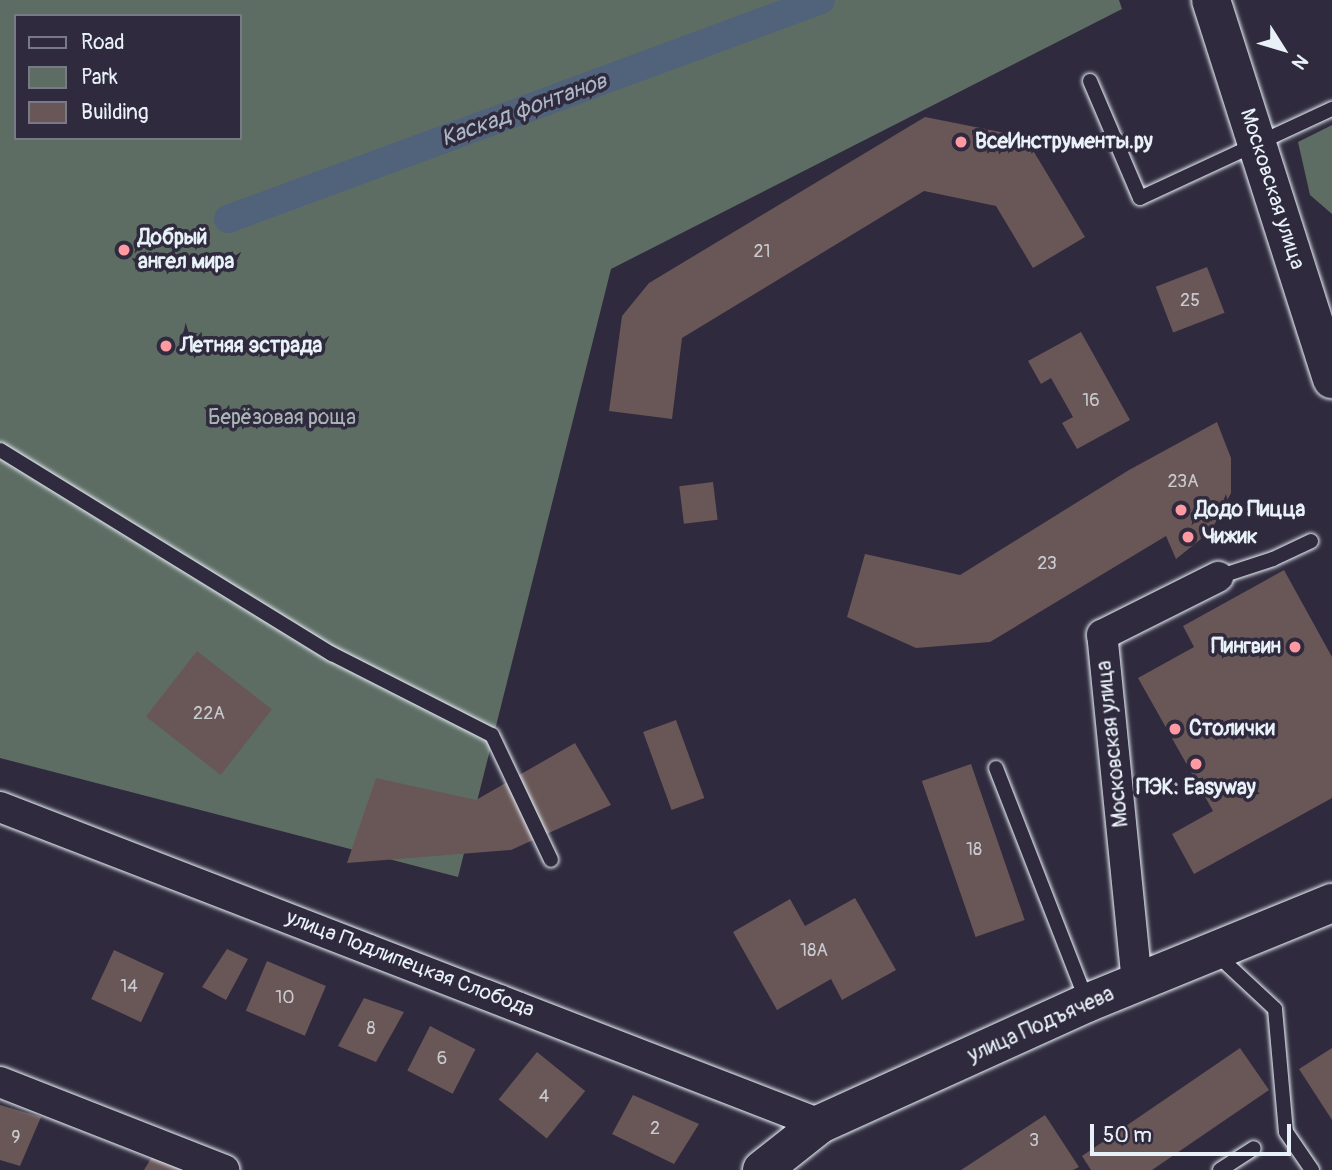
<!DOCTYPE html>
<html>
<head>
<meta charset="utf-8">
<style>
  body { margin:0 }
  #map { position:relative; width:1332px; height:1170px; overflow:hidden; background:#2f2a3d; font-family:Pangolin,sans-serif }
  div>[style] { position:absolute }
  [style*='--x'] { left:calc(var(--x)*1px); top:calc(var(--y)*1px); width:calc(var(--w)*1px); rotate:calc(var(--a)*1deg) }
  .green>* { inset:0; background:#5e6d64 }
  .canal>* { height:28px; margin:-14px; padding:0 14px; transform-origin:14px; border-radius:14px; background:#51627b }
  .building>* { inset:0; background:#695657; transform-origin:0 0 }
  .roads { filter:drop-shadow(0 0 2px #e8f1f8) drop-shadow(0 0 2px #e8f1f8) }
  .service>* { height:14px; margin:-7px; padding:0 7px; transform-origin:7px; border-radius:7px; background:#2f2a3d }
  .minor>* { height:30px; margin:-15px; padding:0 15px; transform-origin:15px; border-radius:15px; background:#2f2a3d }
  .secondary>* { height:38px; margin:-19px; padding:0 19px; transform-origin:19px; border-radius:19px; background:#2f2a3d }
  .dots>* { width:19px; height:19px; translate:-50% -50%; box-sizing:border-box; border:4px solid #2f2a3d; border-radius:50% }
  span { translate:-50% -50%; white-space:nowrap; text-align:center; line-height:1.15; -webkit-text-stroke:7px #2f2a3d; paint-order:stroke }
  .number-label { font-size:18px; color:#c8cad0 }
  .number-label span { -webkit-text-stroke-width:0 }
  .poi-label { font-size:21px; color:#e8f1f8; font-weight:700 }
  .left { translate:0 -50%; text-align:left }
  .right { translate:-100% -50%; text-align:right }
  .street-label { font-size:21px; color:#e8f1f8 }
  .park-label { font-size:21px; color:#aab6b5 }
  .water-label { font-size:23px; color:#acb8c6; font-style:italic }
  .legend { position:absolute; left:14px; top:14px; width:228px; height:126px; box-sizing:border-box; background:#2f2a3d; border:2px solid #797a88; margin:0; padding:9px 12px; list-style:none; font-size:21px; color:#e8f1f8 }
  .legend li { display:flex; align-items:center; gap:14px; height:35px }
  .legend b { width:35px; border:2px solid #797a88 }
  .north { position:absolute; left:1248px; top:14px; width:70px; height:70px; -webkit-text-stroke:5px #2f2a3d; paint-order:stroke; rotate:127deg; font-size:19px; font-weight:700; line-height:28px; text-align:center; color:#e8f1f8 }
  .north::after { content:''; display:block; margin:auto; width:24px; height:32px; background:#e8f1f8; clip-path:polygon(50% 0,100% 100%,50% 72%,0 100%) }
  .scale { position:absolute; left:1090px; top:1124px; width:201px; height:32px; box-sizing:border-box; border:4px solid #e8f1f8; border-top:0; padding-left:9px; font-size:21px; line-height:24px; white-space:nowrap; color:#e8f1f8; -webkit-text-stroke:5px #2f2a3d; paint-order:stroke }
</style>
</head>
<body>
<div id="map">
  <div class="green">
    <div style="clip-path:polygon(evenodd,0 0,1119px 0,1122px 9px,611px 269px,458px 877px,0 758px,0 0,16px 16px,240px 16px,240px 138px,16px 138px,16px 16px)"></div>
    <div style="clip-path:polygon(1332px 125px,1332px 214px,1310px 195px,1298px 142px)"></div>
  </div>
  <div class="canal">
    <div style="--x:228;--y:219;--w:632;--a:-20.27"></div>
  </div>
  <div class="building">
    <div style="clip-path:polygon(925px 117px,1025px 137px,1085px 237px,1033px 268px,996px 206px,924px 191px,682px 338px,672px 419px,609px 411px,622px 316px,649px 283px)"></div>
    <div style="left:1207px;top:267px;width:49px;height:55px;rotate:69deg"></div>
    <div style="clip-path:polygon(1081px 332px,1130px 420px,1077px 449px,1062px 423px,1073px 417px,1051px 378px,1041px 384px,1028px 361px)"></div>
    <div style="clip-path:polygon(1217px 422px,1231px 458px,1231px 493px,1211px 531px,1176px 559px,1166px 536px,990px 642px,916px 648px,847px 617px,865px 554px,960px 575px,1129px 470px)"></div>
    <div style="left:713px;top:482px;width:38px;height:34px;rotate:83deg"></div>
    <div style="clip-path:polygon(1284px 570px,1332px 657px,1332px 798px,1194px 874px,1172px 834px,1213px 811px,1138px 678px,1194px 647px,1183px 626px)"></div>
    <div style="left:197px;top:651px;width:95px;height:83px;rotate:38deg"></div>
    <div style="left:676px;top:720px;width:83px;height:35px;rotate:70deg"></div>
    <div style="clip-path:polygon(575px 743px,611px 805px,511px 850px,347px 863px,376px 778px,476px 800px)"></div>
    <div style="left:971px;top:764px;width:165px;height:52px;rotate:71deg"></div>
    <div style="clip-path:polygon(855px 898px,896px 970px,842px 1000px,831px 979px,777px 1010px,733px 932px,790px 899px,805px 926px)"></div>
    <div style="clip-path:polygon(227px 949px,248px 959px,226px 1000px,202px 987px)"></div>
    <div style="left:114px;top:950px;width:55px;height:54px;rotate:25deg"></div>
    <div style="left:267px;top:961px;width:64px;height:54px;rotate:23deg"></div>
    <div style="clip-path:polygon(364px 998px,404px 1012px,376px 1062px,338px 1046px)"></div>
    <div style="left:430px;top:1026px;width:51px;height:50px;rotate:27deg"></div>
    <div style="clip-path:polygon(1240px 1048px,1269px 1090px,1152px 1170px,1091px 1170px,1082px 1156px)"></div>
    <div style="clip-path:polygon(1332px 1048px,1332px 1120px,1299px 1069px)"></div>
    <div style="left:537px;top:1052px;width:62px;height:61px;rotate:39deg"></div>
    <div style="clip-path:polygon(633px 1095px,699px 1124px,674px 1164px,612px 1134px)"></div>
    <div style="clip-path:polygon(0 1105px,41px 1117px,20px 1166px,0 1160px)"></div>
    <div style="clip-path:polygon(1045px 1115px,1079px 1167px,1073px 1170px,961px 1170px)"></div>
    <div style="clip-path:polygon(153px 1155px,202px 1170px,144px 1170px)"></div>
  </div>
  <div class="roads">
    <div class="service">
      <div style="--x:1090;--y:81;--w:127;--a:66.9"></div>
      <div style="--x:1140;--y:198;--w:212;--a:-24.9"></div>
      <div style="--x:0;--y:450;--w:390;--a:31.6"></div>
      <div style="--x:332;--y:654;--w:179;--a:26.9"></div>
      <div style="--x:492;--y:735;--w:138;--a:64.7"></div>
      <div style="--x:1218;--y:577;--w:58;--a:-18.1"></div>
      <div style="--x:1273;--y:559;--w:42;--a:-25.3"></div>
      <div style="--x:996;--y:768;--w:250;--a:68.7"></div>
      <div style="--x:1215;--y:953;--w:82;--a:43"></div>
      <div style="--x:1275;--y:1009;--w:123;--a:84.9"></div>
      <div style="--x:1286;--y:1132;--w:46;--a:55.6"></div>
      <div style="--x:1220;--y:1170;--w:40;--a:-32.9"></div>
    </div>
    <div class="minor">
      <div style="--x:0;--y:807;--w:879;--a:21.14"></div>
      <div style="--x:1137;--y:983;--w:350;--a:-95.7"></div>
      <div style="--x:1102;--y:635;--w:130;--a:-26.6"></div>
      <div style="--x:0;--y:1082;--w:241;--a:21.4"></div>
    </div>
    <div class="secondary">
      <div style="--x:1211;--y:0;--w:398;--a:72.3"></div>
      <div style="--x:762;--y:1170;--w:74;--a:-38.4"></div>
      <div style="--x:820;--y:1124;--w:293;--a:-24.4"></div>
      <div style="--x:1087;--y:1003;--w:265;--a:-22.2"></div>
    </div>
  </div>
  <div class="dots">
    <div style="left:961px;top:142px;background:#ff9aa2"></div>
    <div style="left:124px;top:250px;background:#ff9aa2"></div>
    <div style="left:166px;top:346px;background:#ff9aa2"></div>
    <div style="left:1181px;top:510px;background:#ff9aa2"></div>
    <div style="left:1188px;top:537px;background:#ff9aa2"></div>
    <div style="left:1295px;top:647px;background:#ff9aa2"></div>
    <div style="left:1175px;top:729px;background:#ff9aa2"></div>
    <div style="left:1196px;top:764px;background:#ff9aa2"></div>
  </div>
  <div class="number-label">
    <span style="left:762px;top:252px">21</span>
    <span style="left:1190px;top:301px">25</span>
    <span style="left:1091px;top:401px">16</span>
    <span style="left:1183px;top:482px">23А</span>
    <span style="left:1047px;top:564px">23</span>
    <span style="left:209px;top:714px">22А</span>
    <span style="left:974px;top:850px">18</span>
    <span style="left:814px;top:951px">18А</span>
    <span style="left:129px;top:987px">14</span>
    <span style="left:285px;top:998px">10</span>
    <span style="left:371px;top:1029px">8</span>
    <span style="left:442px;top:1059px">6</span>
    <span style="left:544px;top:1097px">4</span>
    <span style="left:655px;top:1129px">2</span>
    <span style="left:16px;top:1138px">9</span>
    <span style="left:1034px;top:1141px">3</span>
  </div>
  <div class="poi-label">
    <span class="left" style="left:975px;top:142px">ВсеИнструменты.ру</span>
    <span class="left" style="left:138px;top:250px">Добрый<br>ангел мира</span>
    <span class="left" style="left:180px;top:346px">Летняя эстрада</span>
    <span class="left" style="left:1195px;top:510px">Додо Пицца</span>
    <span class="left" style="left:1202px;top:537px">Чижик</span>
    <span class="right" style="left:1281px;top:647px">Пингвин</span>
    <span class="left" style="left:1189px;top:729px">Столички</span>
    <span style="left:1196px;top:788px">ПЭК: Easyway</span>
  </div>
  <div class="street-label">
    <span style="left:1272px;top:189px;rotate:72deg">Московская улица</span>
    <span style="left:1113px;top:744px;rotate:-96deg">Московская улица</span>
    <span style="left:410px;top:964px;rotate:21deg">улица Подлипецкая Слобода</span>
    <span style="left:1041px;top:1025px;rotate:-24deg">улица Подъячева</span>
  </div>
  <div class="park-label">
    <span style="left:282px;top:418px">Берёзовая роща</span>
  </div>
  <div class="water-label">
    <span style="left:524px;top:110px;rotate:-20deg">Каскад фонтанов</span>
  </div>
  <ul class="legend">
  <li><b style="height:9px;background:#2f2a3d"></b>Road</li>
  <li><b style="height:19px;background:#5e6d64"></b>Park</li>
  <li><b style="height:19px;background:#695657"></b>Building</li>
  </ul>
  <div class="north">N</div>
  <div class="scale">50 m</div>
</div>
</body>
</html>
